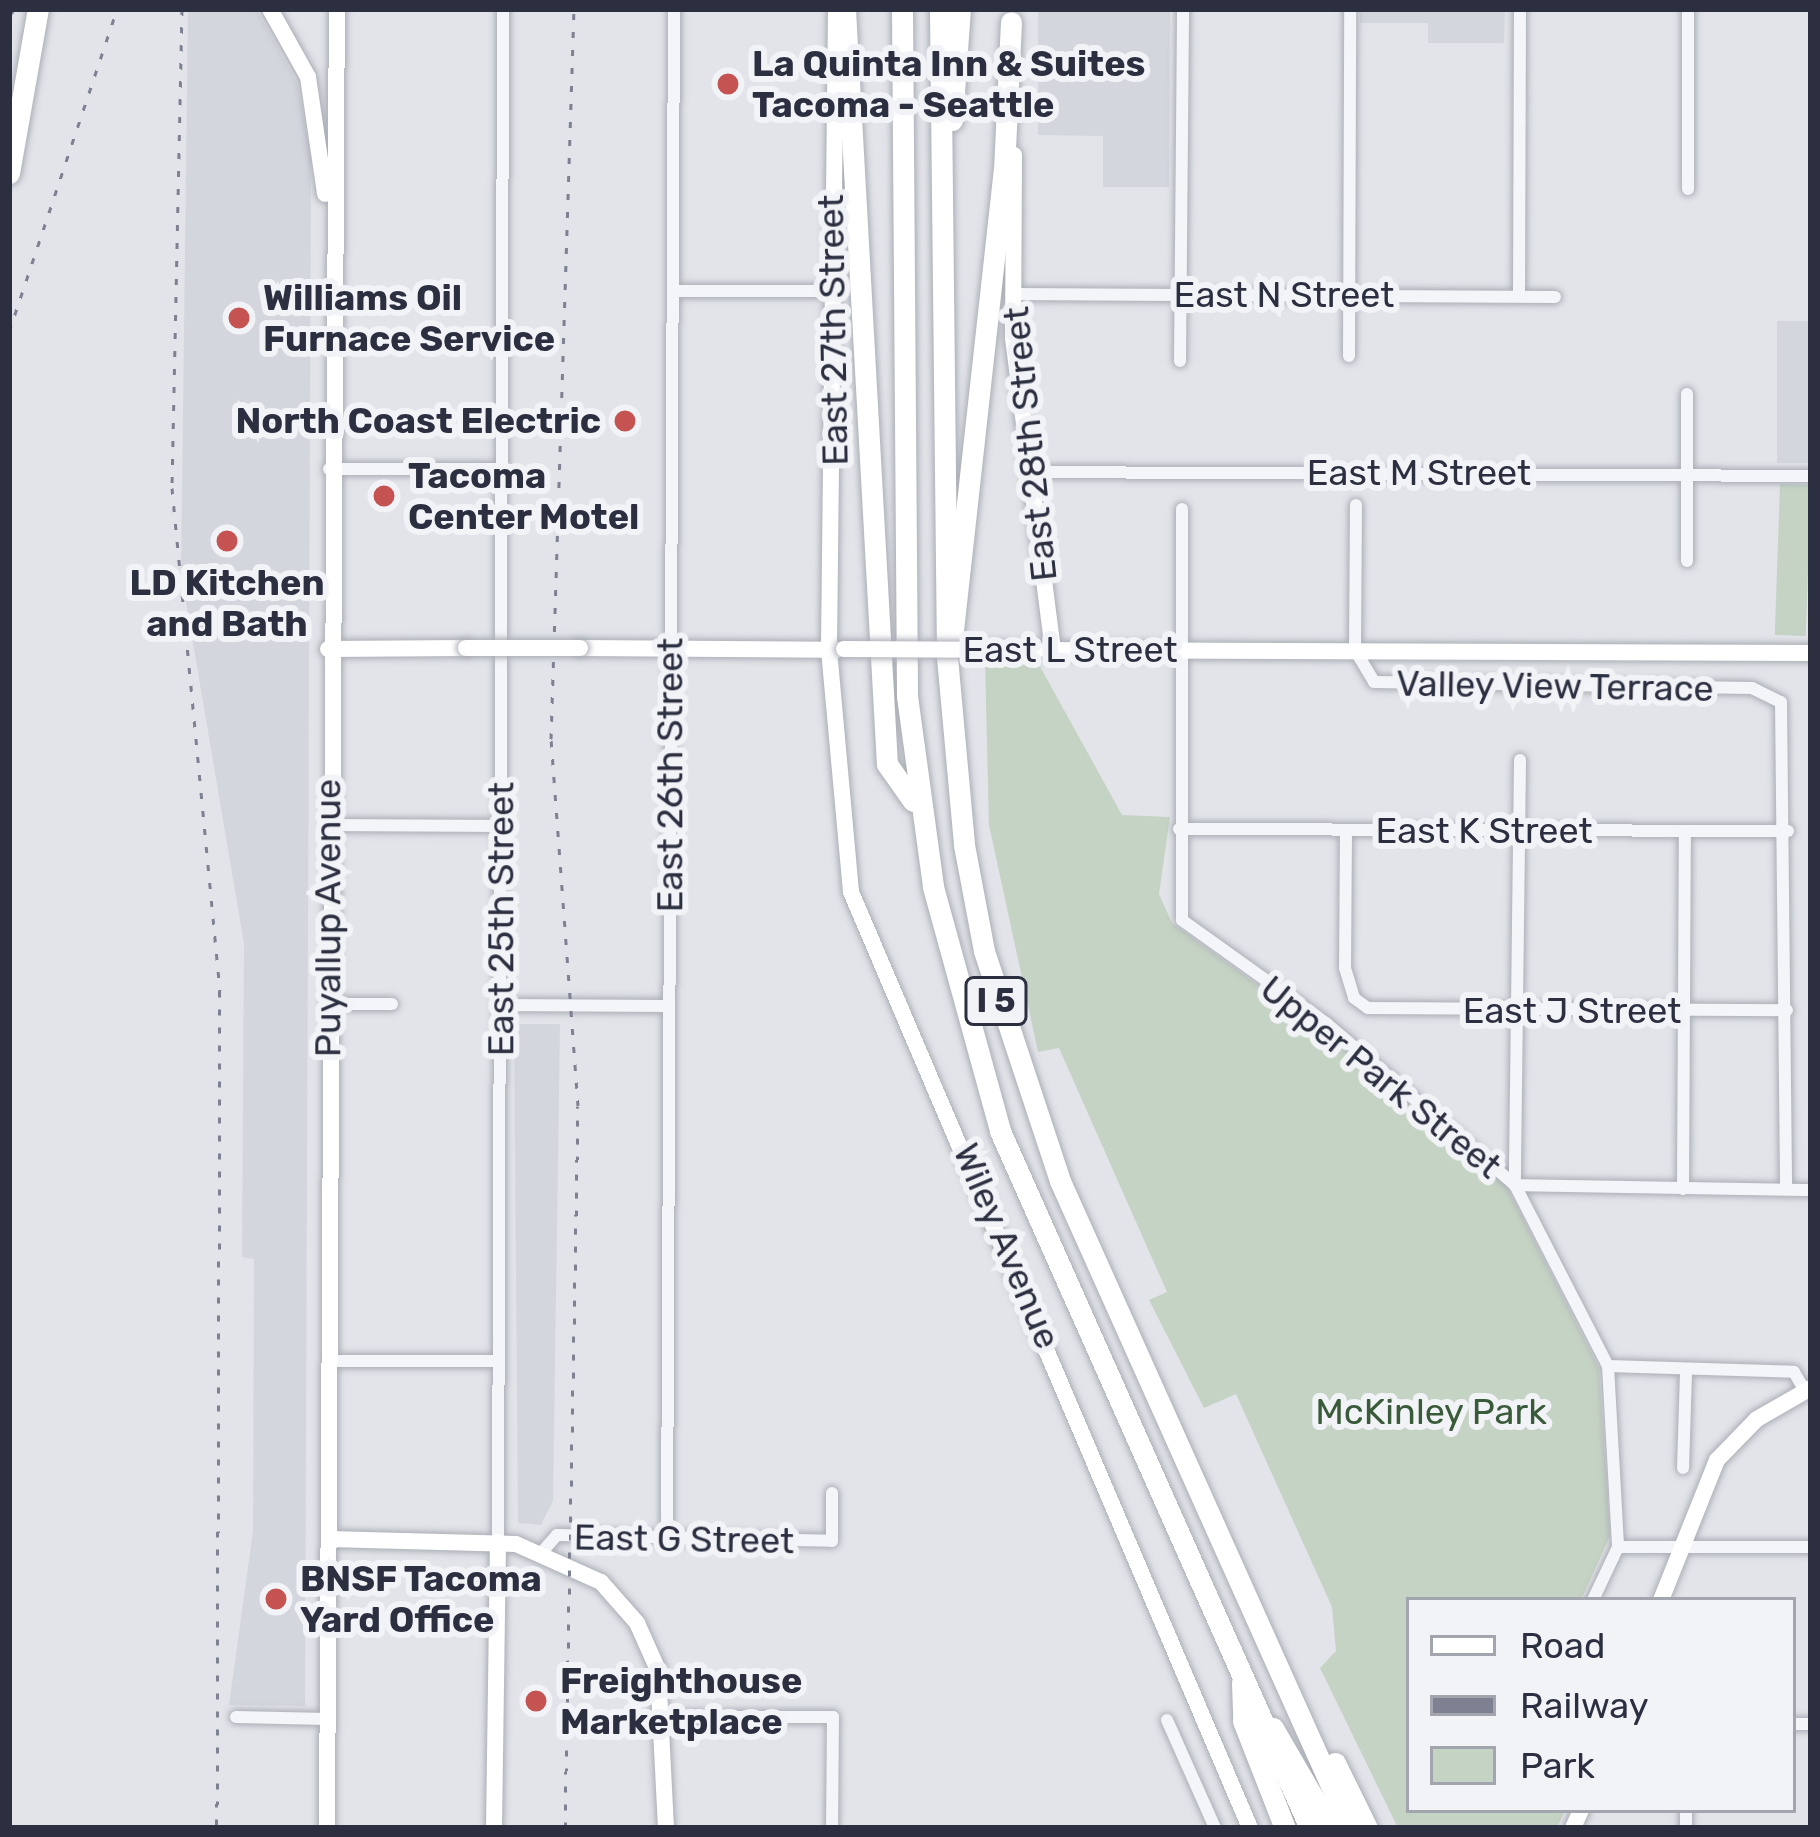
<!DOCTYPE html>
<html>
<head>
<meta charset="utf-8">
<style>
  body { margin:0 }
  #map { position:relative; width:1820px; height:1837px; overflow:hidden; background:#e2e4e9; font-family:Rubik,sans-serif }
  div>[style] { position:absolute }
  [style*='--x'] { left:calc(var(--x)*1px); top:calc(var(--y)*1px); width:calc(var(--w)*1px); rotate:calc(var(--a)*1deg) }
  .built>* { inset:0; background:#d4d6de; transform-origin:0 0 }
  .green>* { inset:0; background:#c5d3c4; transform-origin:0 0 }
  .roads { filter:drop-shadow(0 0 3px #abaeb6) drop-shadow(0 0 3px #abaeb6) }
  .street>* { height:12px; margin:-6px; padding:0 6px; transform-origin:6px; border-radius:6px; background:#f4f5f8 }
  .secondary>* { height:16px; margin:-8px; padding:0 8px; transform-origin:8px; border-radius:8px; background:#fff }
  .highway>* { height:21px; margin:-10.5px; padding:0 10.5px; transform-origin:10.5px; border-radius:10.5px; background:#fff }
  .rail>* { height:3px; margin-top:-1.5px; transform-origin:0; background:repeating-linear-gradient(90deg,#7d8192 0 6px,transparent 0 18px) }
  .bridges { filter:drop-shadow(0 0 3px #abaeb6) drop-shadow(0 0 3px #abaeb6) }
  .secondary-bridge>* { height:16px; margin:-8px; padding:0 8px; transform-origin:8px; border-radius:8px; background:#fff }
  .dots>* { width:33px; height:33px; translate:-50% -50%; box-sizing:border-box; border:6px solid #f2f3f7; border-radius:50% }
  span { translate:-50% -50%; white-space:nowrap; text-align:center; line-height:1.15; -webkit-text-stroke:12px #f2f3f7; paint-order:stroke }
  .shield-label span { padding:3px 9px; background:#f2f3f7; border:3px solid; border-radius:9px; -webkit-text-stroke-width:0 }
  .shield-label { font-size:33px; color:#2b2f40; font-weight:700 }
  .poi-label { font-size:36px; color:#2b2f40; font-weight:700 }
  .left { translate:0 -50%; text-align:left }
  .right { translate:-100% -50%; text-align:right }
  .street-label { font-size:36px; color:#2b2f40 }
  .park-label { font-size:36px; color:#3a5b3a }
  .frame { position:absolute; inset:0; border:12px solid #2b2f40; pointer-events:none }
  .legend { position:absolute; left:1406px; top:1597px; width:390px; height:216px; box-sizing:border-box; background:#f2f3f7; border:3px solid #a2a5ae; margin:0; padding:15px 21px; list-style:none; font-size:36px; color:#2b2f40 }
  .legend li { display:flex; align-items:center; gap:24px; height:60px }
  .legend b { width:60px; border:3px solid #a2a5ae }
</style>
</head>
<body>
<div id="map">
  <div class="built">
    <div style="clip-path:polygon(188px 9px,256px 9px,297px 83px,311px 157px,305px 1706px,229px 1705px,253px 1531px,254px 1259px,242px 1257px,244px 944px,181px 572px)"></div>
    <div style="clip-path:polygon(1038px 9px,1170px 9px,1169px 187px,1103px 187px,1103px 136px,1038px 135px)"></div>
    <div style="clip-path:polygon(1360px 9px,1505px 9px,1504px 43px,1428px 43px,1428px 23px,1360px 23px)"></div>
    <div style="left:1777px;top:321px;width:34px;height:142px"></div>
    <div style="clip-path:polygon(514px 1024px,560px 1024px,553px 1501px,541px 1525px,518px 1523px)"></div>
  </div>
  <div class="green">
    <div style="left:1780px;top:484px;width:31px;height:151px;rotate:2deg"></div>
    <div style="clip-path:polygon(1037px 661px,1122px 815px,1170px 817px,1159px 894px,1172px 923px,1341px 1045px,1506px 1185px,1599px 1368px,1610px 1536px,1581px 1600px,1409px 1600px,1409px 1810px,1565px 1810px,1557px 1828px,1398px 1828px,1320px 1668px,1336px 1651px,1332px 1607px,1236px 1394px,1204px 1408px,1149px 1300px,1167px 1292px,1059px 1048px,1038px 1052px,989px 825px,985px 663px)"></div>
  </div>
  <div class="roads">
    <div class="street">
      <div style="--x:1688;--y:189;--w:180;--a:-90"></div>
      <div style="--x:673;--y:291;--w:164;--a:0"></div>
      <div style="--x:1013;--y:294;--w:542;--a:0.32"></div>
      <div style="--x:1519;--y:296;--w:287;--a:-89.8"></div>
      <div style="--x:1349;--y:356;--w:347;--a:-89.8"></div>
      <div style="--x:1180;--y:361;--w:352;--a:-89.5"></div>
      <div style="--x:329;--y:469;--w:174;--a:0"></div>
      <div style="--x:1027;--y:472;--w:784;--a:0.29"></div>
      <div style="--x:1356;--y:505;--w:145;--a:90.4"></div>
      <div style="--x:1355;--y:650;--w:37;--a:59"></div>
      <div style="--x:1374;--y:682;--w:378;--a:0.9"></div>
      <div style="--x:1752;--y:688;--w:32;--a:26"></div>
      <div style="--x:1781;--y:702;--w:487;--a:89.4"></div>
      <div style="--x:1182;--y:509;--w:411;--a:90"></div>
      <div style="--x:1182;--y:920;--w:178;--a:35.6"></div>
      <div style="--x:1327;--y:1024;--w:248;--a:40.6"></div>
      <div style="--x:1515;--y:1185;--w:203;--a:62.8"></div>
      <div style="--x:1608;--y:1366;--w:181;--a:86.8"></div>
      <div style="--x:1618;--y:1547;--w:59;--a:115.3"></div>
      <div style="--x:1687;--y:561;--w:167;--a:-90"></div>
      <div style="--x:1520;--y:760;--w:425;--a:90.7"></div>
      <div style="--x:1515;--y:1185;--w:296;--a:1"></div>
      <div style="--x:329;--y:825;--w:172;--a:0.3"></div>
      <div style="--x:1179;--y:829;--w:609;--a:0.19"></div>
      <div style="--x:1346;--y:830;--w:138;--a:90.4"></div>
      <div style="--x:1345;--y:968;--w:31;--a:73"></div>
      <div style="--x:1354;--y:998;--w:17;--a:36"></div>
      <div style="--x:1368;--y:1008;--w:419;--a:0.3"></div>
      <div style="--x:328;--y:1004;--w:64;--a:0"></div>
      <div style="--x:500;--y:1005;--w:168;--a:0.3"></div>
      <div style="--x:1683;--y:1189;--w:358;--a:-89.7"></div>
      <div style="--x:330;--y:1361;--w:169;--a:0"></div>
      <div style="--x:1608;--y:1366;--w:186;--a:1.8"></div>
      <div style="--x:1794;--y:1372;--w:22;--a:60"></div>
      <div style="--x:1683;--y:1468;--w:98;--a:-88.2"></div>
      <div style="--x:667;--y:1541;--w:1532;--a:-89.74"></div>
      <div style="--x:498;--y:1542;--w:1533;--a:-89.81"></div>
      <div style="--x:1618;--y:1547;--w:193;--a:0"></div>
      <div style="--x:543;--y:1551;--w:21;--a:-49"></div>
      <div style="--x:557;--y:1535;--w:275;--a:1.2"></div>
      <div style="--x:832;--y:1541;--w:48;--a:-90"></div>
      <div style="--x:236;--y:1717;--w:91;--a:1.3"></div>
      <div style="--x:667;--y:1717;--w:166;--a:0"></div>
      <div style="--x:833;--y:1717;--w:111;--a:90.5"></div>
      <div style="--x:1167;--y:1720;--w:118;--a:66"></div>
      <div style="--x:1793;--y:1724;--w:18;--a:0"></div>
      <div style="--x:1686;--y:1810;--w:18;--a:90"></div>
    </div>
    <div class="secondary">
      <div style="--x:270;--y:9;--w:78;--a:60.8"></div>
      <div style="--x:308;--y:77;--w:118;--a:81.7"></div>
      <div style="--x:836;--y:11;--w:639;--a:90.63"></div>
      <div style="--x:829;--y:650;--w:243;--a:84.8"></div>
      <div style="--x:851;--y:892;--w:1017;--a:66.91"></div>
      <div style="--x:1014;--y:155;--w:183;--a:90.3"></div>
      <div style="--x:1013;--y:338;--w:315;--a:82.7"></div>
      <div style="--x:580;--y:648;--w:257;--a:0.4"></div>
      <div style="--x:328;--y:649;--w:138;--a:-0.4"></div>
      <div style="--x:1037;--y:650;--w:774;--a:0.22"></div>
      <div style="--x:329;--y:1539;--w:187;--a:1.5"></div>
      <div style="--x:516;--y:1544;--w:93;--a:24.1"></div>
      <div style="--x:601;--y:1582;--w:55;--a:48.7"></div>
      <div style="--x:637;--y:1623;--w:51;--a:65.9"></div>
      <div style="--x:658;--y:1670;--w:158;--a:87.1"></div>
      <div style="--x:1661;--y:1600;--w:151;--a:-68.2"></div>
      <div style="--x:1717;--y:1460;--w:57;--a:-45.7"></div>
      <div style="--x:1757;--y:1419;--w:62;--a:-29.9"></div>
      <div style="--x:327;--y:1828;--w:1819;--a:-89.69"></div>
      <div style="--x:494;--y:1828;--w:286;--a:-89.2"></div>
      <div style="--x:1573;--y:1828;--w:20;--a:-66"></div>
    </div>
    <div class="highway">
      <div style="--x:845;--y:9;--w:756;--a:86.82"></div>
      <div style="--x:887;--y:764;--w:45;--a:54.9"></div>
      <div style="--x:902;--y:9;--w:687;--a:89.58"></div>
      <div style="--x:907;--y:696;--w:193;--a:82.2"></div>
      <div style="--x:933;--y:887;--w:253;--a:74.6"></div>
      <div style="--x:1000;--y:1131;--w:763;--a:66.02"></div>
      <div style="--x:940;--y:9;--w:648;--a:89.38"></div>
      <div style="--x:947;--y:657;--w:189;--a:84.8"></div>
      <div style="--x:964;--y:845;--w:108;--a:79.3"></div>
      <div style="--x:984;--y:951;--w:242;--a:71.7"></div>
      <div style="--x:1060;--y:1181;--w:709;--a:65.86"></div>
      <div style="--x:952;--y:120;--w:111;--a:-85.9"></div>
      <div style="--x:9;--y:173;--w:167;--a:-80"></div>
      <div style="--x:952;--y:639;--w:472;--a:-83.7"></div>
      <div style="--x:1004;--y:170;--w:148;--a:-87.3"></div>
      <div style="--x:1242;--y:1683;--w:38;--a:88"></div>
      <div style="--x:1243;--y:1721;--w:115;--a:68.6"></div>
      <div style="--x:1273;--y:1728;--w:116;--a:59.9"></div>
      <div style="--x:1335;--y:1763;--w:72;--a:63.8"></div>
    </div>
  </div>
  <div class="rail">
    <div style="--x:182;--y:9;--w:479;--a:91.2"></div>
    <div style="--x:172;--y:488;--w:505;--a:84.55"></div>
    <div style="--x:220;--y:991;--w:837;--a:90.21"></div>
    <div style="--x:9;--y:15;--w:9;--a:-41"></div>
    <div style="--x:9;--y:332;--w:341;--a:-71.5"></div>
    <div style="--x:565;--y:1828;--w:722;--a:-88.97"></div>
    <div style="--x:578;--y:1106;--w:368;--a:-94.2"></div>
    <div style="--x:551;--y:739;--w:730;--a:-88.2"></div>
  </div>
  <div class="bridges">
    <div class="secondary-bridge">
      <div style="--x:466;--y:648;--w:114;--a:0"></div>
      <div style="--x:844;--y:649;--w:193;--a:0.3"></div>
    </div>
  </div>
  <div class="dots">
    <div style="left:728px;top:84px;background:#c55351"></div>
    <div style="left:239px;top:318px;background:#c55351"></div>
    <div style="left:625px;top:421px;background:#c55351"></div>
    <div style="left:384px;top:496px;background:#c55351"></div>
    <div style="left:227px;top:541px;background:#c55351"></div>
    <div style="left:276px;top:1599px;background:#c55351"></div>
    <div style="left:536px;top:1701px;background:#c55351"></div>
  </div>
  <div class="shield-label">
    <span style="left:996px;top:1001px">I 5</span>
  </div>
  <div class="poi-label">
    <span class="left" style="left:752px;top:84px">La Quinta Inn &amp; Suites<br>Tacoma - Seattle</span>
    <span class="left" style="left:263px;top:318px">Williams Oil<br>Furnace Service</span>
    <span class="right" style="left:601px;top:421px">North Coast Electric</span>
    <span class="left" style="left:408px;top:496px">Tacoma<br>Center Motel</span>
    <span style="left:227px;top:603px">LD Kitchen<br>and Bath</span>
    <span class="left" style="left:300px;top:1599px">BNSF Tacoma<br>Yard Office</span>
    <span class="left" style="left:560px;top:1701px">Freighthouse<br>Marketplace</span>
  </div>
  <div class="street-label">
    <span style="left:1284px;top:295px">East N Street</span>
    <span style="left:833px;top:330px;rotate:-91deg">East 27th Street</span>
    <span style="left:1030px;top:444px;rotate:-96deg">East 28th Street</span>
    <span style="left:1419px;top:473px">East M Street</span>
    <span style="left:1070px;top:650px">East L Street</span>
    <span style="left:1555px;top:686px;rotate:1deg">Valley View Terrace</span>
    <span style="left:670px;top:775px;rotate:-90deg">East 26th Street</span>
    <span style="left:1484px;top:831px">East K Street</span>
    <span style="left:328px;top:918px;rotate:-90deg">Puyallup Avenue</span>
    <span style="left:501px;top:919px;rotate:-90deg">East 25th Street</span>
    <span style="left:1572px;top:1011px">East J Street</span>
    <span style="left:1381px;top:1077px;rotate:39deg">Upper Park Street</span>
    <span style="left:1007px;top:1246px;rotate:67deg">Wiley Avenue</span>
    <span style="left:684px;top:1539px;rotate:1deg">East G Street</span>
  </div>
  <div class="park-label">
    <span style="left:1431px;top:1412px">McKinley Park</span>
  </div>
  <div class="frame"></div>
  <ul class="legend">
  <li><b style="height:15px;background:#fff"></b>Road</li>
  <li><b style="height:15px;background:#7d8192"></b>Railway</li>
  <li><b style="height:33px;background:#c5d3c4"></b>Park</li>
  </ul>
</div>
</body>
</html>
